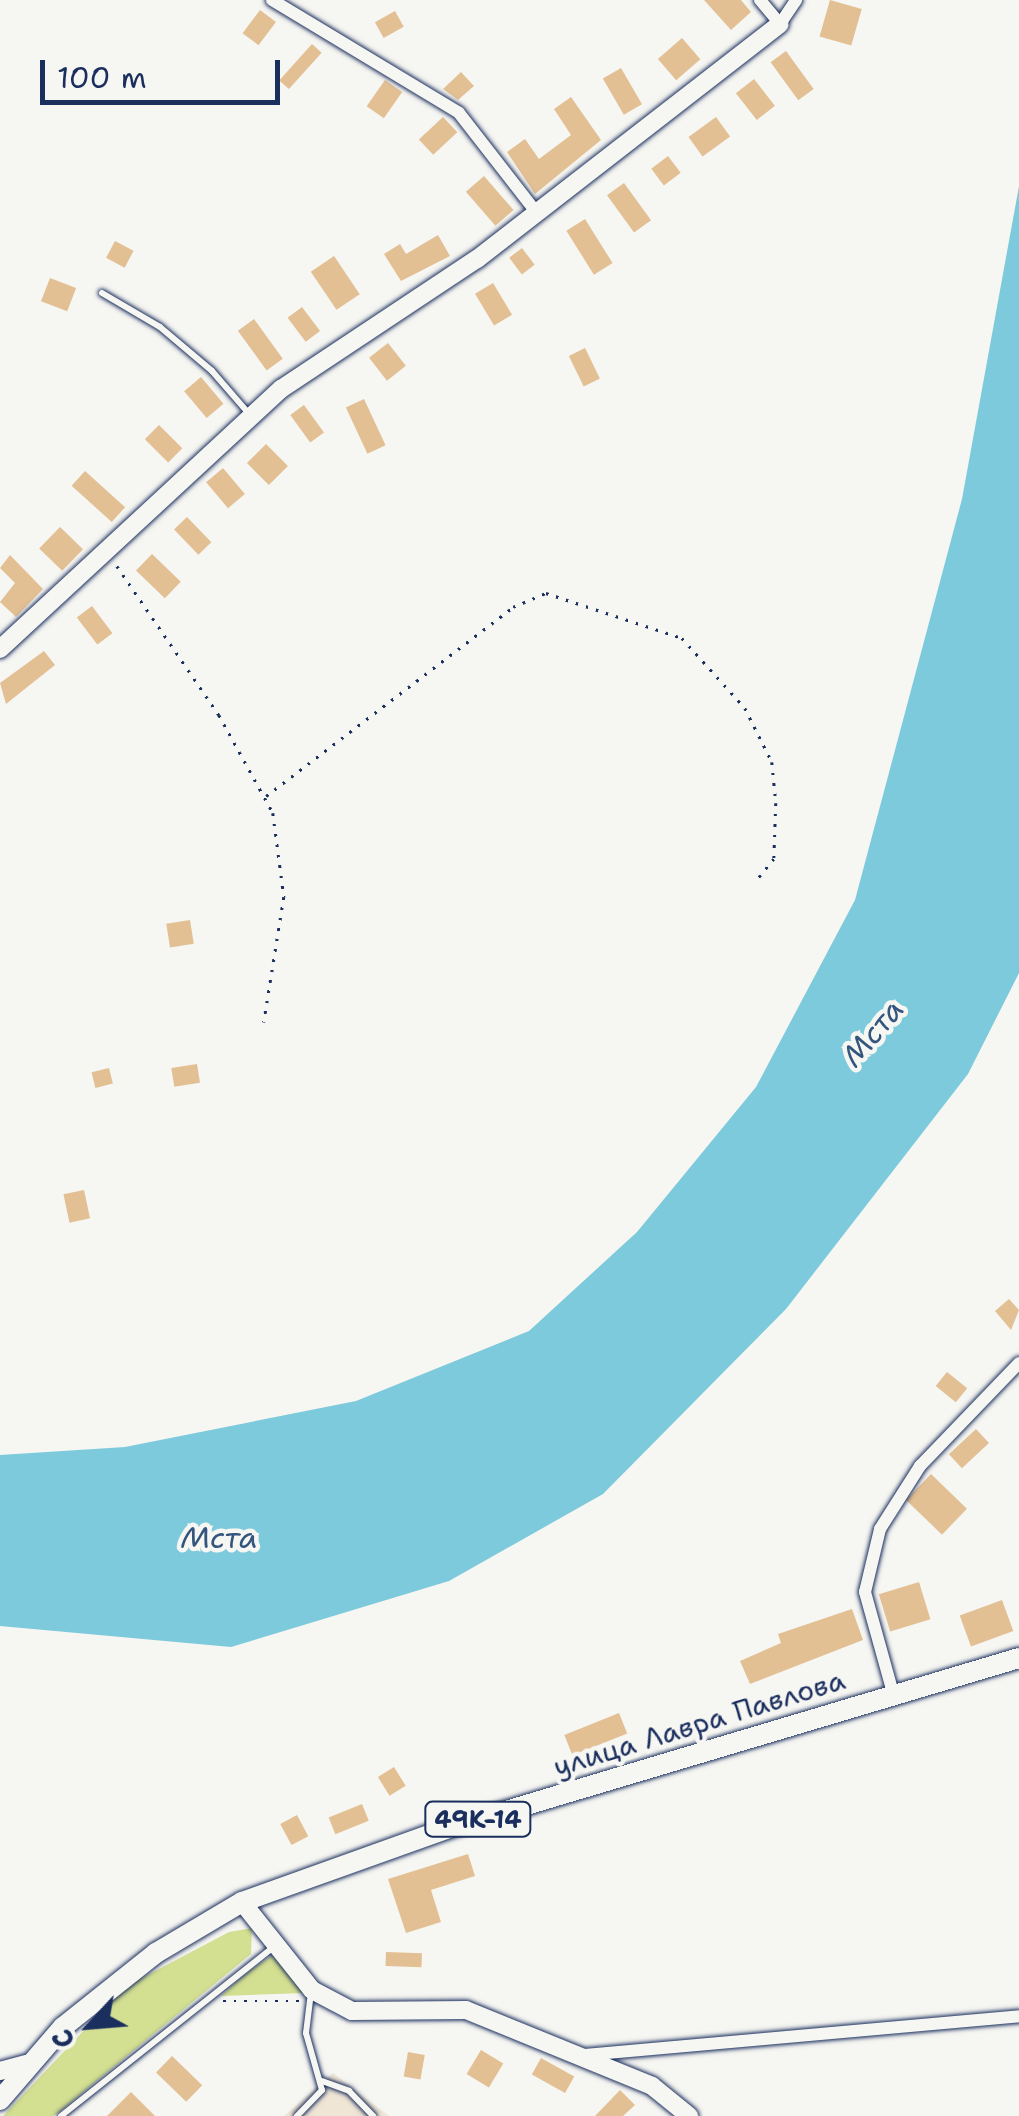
<!DOCTYPE html>
<html>
<head>
<meta charset="utf-8">
<style>
  body { margin:0 }
  #map { position:relative; width:1019px; height:2116px; overflow:hidden; background:#f6f6f2; font-family:"Shantell Sans",sans-serif }
  div>[style] { position:absolute }
  [style*='--x'] { left:calc(var(--x)*1px); top:calc(var(--y)*1px); width:calc(var(--w)*1px); rotate:calc(var(--a)*1deg) }
  .built>* { inset:0; background:#f0e6d6 }
  .green>* { inset:0; background:#d3df91 }
  .water>* { inset:0; background:#7dcadc }
  .building>* { inset:0; background:#e3c094; transform-origin:0 0 }
  .path>* { height:2.5px; margin-top:-1.25px; transform-origin:0; background:repeating-linear-gradient(90deg,#1b2f5e 0 2.5px,transparent 0 10.5px) }
  .roads { filter:drop-shadow(0 0 2px #1b2f5e) drop-shadow(0 0 2px #1b2f5e) }
  .lane>* { height:6px; margin:-3px; padding:0 3px; transform-origin:3px; border-radius:3px; background:#f6f6f2 }
  .street>* { height:12px; margin:-6px; padding:0 6px; transform-origin:6px; border-radius:6px; background:#f6f6f2 }
  .secondary>* { height:18px; margin:-9px; padding:0 9px; transform-origin:9px; border-radius:9px; background:#f6f6f2 }
  .primary>* { height:20px; margin:-10px; padding:0 10px; transform-origin:10px; border-radius:10px; background:#f6f6f2 }
  span { translate:-50% -50%; white-space:nowrap; text-align:center; line-height:1.15; -webkit-text-stroke:9px #f6f6f2; paint-order:stroke }
  .shield-label span { padding:2px 8px; background:#f6f6f2; border:2px solid; border-radius:8px; -webkit-text-stroke-width:0 }
  .shield-label { font-size:25px; color:#1b2f5e; font-weight:700 }
  .street-label { font-size:28px; color:#1b2f5e }
  .water-label { font-size:30px; color:#34567e; font-style:italic }
  .north { position:absolute; left:40px; top:1976px; width:100px; height:100px; -webkit-text-stroke:8px #f6f6f2; paint-order:stroke; rotate:244deg; font-size:28px; font-weight:700; line-height:40px; text-align:center; color:#1b2f5e }
  .north::after { content:''; display:block; margin:auto; width:35px; height:45px; background:#1b2f5e; clip-path:polygon(50% 0,100% 100%,50% 72%,0 100%) }
  .scale { position:absolute; left:40px; top:60px; width:240px; height:45px; box-sizing:border-box; border:5px solid #1b2f5e; border-top:0; padding-left:12px; font-size:30px; line-height:35px; white-space:nowrap; color:#1b2f5e; -webkit-text-stroke:8px #f6f6f2; paint-order:stroke }
</style>
</head>
<body>
<div id="map">
  <div class="built">
    <div style="clip-path:polygon(333px 2073px,389px 2116px,284px 2116px)"></div>
  </div>
  <div class="green">
    <div style="clip-path:polygon(252px 1928px,251px 1954px,54px 2116px,3px 2116px,125px 1987px,229px 1932px)"></div>
    <div style="clip-path:polygon(273px 1955px,304px 1993px,221px 1996px,244px 1975px)"></div>
  </div>
  <div class="water">
    <div style="clip-path:polygon(1019px 186px,1019px 973px,968px 1074px,786px 1309px,603px 1494px,449px 1581px,231px 1647px,0 1626px,0 1455px,125px 1447px,356px 1401px,529px 1331px,637px 1232px,756px 1087px,855px 900px,962px 499px)"></div>
  </div>
  <div class="building">
    <div style="clip-path:polygon(704px 0,741px 0,751px 12px,731px 30px)"></div>
    <div style="left:830px;top:0;width:33px;height:38px;rotate:16deg"></div>
    <div style="left:260px;top:10px;width:20px;height:29px;rotate:37deg"></div>
    <div style="left:395px;top:11px;width:18px;height:23px;rotate:61deg"></div>
    <div style="left:682px;top:38px;width:28px;height:32px;rotate:49deg"></div>
    <div style="left:312px;top:44px;width:13px;height:49px;rotate:42deg"></div>
    <div style="left:786px;top:51px;width:47px;height:19px;rotate:54deg"></div>
    <div style="left:621px;top:68px;width:42px;height:21px;rotate:60deg"></div>
    <div style="clip-path:polygon(461px 72px,474px 86px,458px 100px,443px 89px)"></div>
    <div style="left:754px;top:79px;width:34px;height:23px;rotate:52deg"></div>
    <div style="left:385px;top:80px;width:21px;height:32px;rotate:35deg"></div>
    <div style="clip-path:polygon(571px 97px,601px 140px,535px 194px,507px 152px,525px 139px,539px 159px,571px 135px,554px 109px)"></div>
    <div style="left:443px;top:117px;width:21px;height:33px;rotate:47deg"></div>
    <div style="left:716px;top:117px;width:24px;height:34px;rotate:54deg"></div>
    <div style="left:668px;top:156px;width:21px;height:21px;rotate:53deg"></div>
    <div style="left:484px;top:176px;width:45px;height:24px;rotate:49deg"></div>
    <div style="left:624px;top:183px;width:46px;height:21px;rotate:54deg"></div>
    <div style="left:585px;top:219px;width:52px;height:22px;rotate:58deg"></div>
    <div style="clip-path:polygon(438px 235px,450px 256px,401px 281px,384px 254px,400px 244px,406px 254px)"></div>
    <div style="left:115px;top:241px;width:21px;height:19px;rotate:28deg"></div>
    <div style="left:522px;top:248px;width:21px;height:16px;rotate:53deg"></div>
    <div style="left:334px;top:256px;width:46px;height:28px;rotate:56deg"></div>
    <div style="left:50px;top:278px;width:28px;height:25px;rotate:21deg"></div>
    <div style="left:493px;top:283px;width:37px;height:21px;rotate:59deg"></div>
    <div style="left:302px;top:307px;width:30px;height:18px;rotate:53deg"></div>
    <div style="left:254px;top:319px;width:49px;height:20px;rotate:54deg"></div>
    <div style="left:388px;top:343px;width:29px;height:24px;rotate:52deg"></div>
    <div style="left:585px;top:348px;width:34px;height:18px;rotate:64deg"></div>
    <div style="left:201px;top:377px;width:35px;height:22px;rotate:50deg"></div>
    <div style="left:364px;top:399px;width:51px;height:20px;rotate:65deg"></div>
    <div style="left:304px;top:405px;width:34px;height:17px;rotate:54deg"></div>
    <div style="left:159px;top:425px;width:33px;height:20px;rotate:45deg"></div>
    <div style="left:266px;top:444px;width:31px;height:27px;rotate:45deg"></div>
    <div style="left:223px;top:468px;width:34px;height:22px;rotate:50deg"></div>
    <div style="left:85px;top:471px;width:54px;height:20px;rotate:42deg"></div>
    <div style="left:187px;top:517px;width:35px;height:18px;rotate:46deg"></div>
    <div style="left:60px;top:527px;width:32px;height:30px;rotate:44deg"></div>
    <div style="left:152px;top:554px;width:40px;height:23px;rotate:44deg"></div>
    <div style="clip-path:polygon(10px 555px,43px 589px,16px 617px,0 602px,15px 583px,0 568px)"></div>
    <div style="left:92px;top:606px;width:34px;height:19px;rotate:53deg"></div>
    <div style="clip-path:polygon(44px 651px,55px 665px,6px 704px,0 683px)"></div>
    <div style="left:190px;top:920px;width:24px;height:24px;rotate:81deg"></div>
    <div style="left:197px;top:1064px;width:19px;height:26px;rotate:81deg"></div>
    <div style="left:109px;top:1068px;width:16px;height:18px;rotate:76deg"></div>
    <div style="left:84px;top:1190px;width:29px;height:21px;rotate:78deg"></div>
    <div style="clip-path:polygon(1009px 1299px,1019px 1310px,1011px 1330px,995px 1311px)"></div>
    <div style="left:947px;top:1372px;width:26px;height:18px;rotate:39deg"></div>
    <div style="left:976px;top:1429px;width:19px;height:37px;rotate:47deg"></div>
    <div style="left:931px;top:1474px;width:50px;height:36px;rotate:44deg"></div>
    <div style="left:919px;top:1582px;width:39px;height:42px;rotate:73deg"></div>
    <div style="left:1002px;top:1600px;width:33px;height:45px;rotate:70deg"></div>
    <div style="clip-path:polygon(852px 1609px,863px 1640px,750px 1684px,740px 1661px,781px 1643px,778px 1634px)"></div>
    <div style="left:619px;top:1713px;width:22px;height:59px;rotate:68deg"></div>
    <div style="left:394px;top:1767px;width:22px;height:19px;rotate:58deg"></div>
    <div style="left:362px;top:1804px;width:18px;height:36px;rotate:68deg"></div>
    <div style="left:297px;top:1815px;width:24px;height:19px;rotate:62deg"></div>
    <div style="clip-path:polygon(468px 1854px,475px 1876px,431px 1890px,441px 1922px,406px 1933px,388px 1879px)"></div>
    <div style="left:386px;top:1952px;width:36px;height:14px;rotate:2deg"></div>
    <div style="left:481px;top:2050px;width:26px;height:28px;rotate:31deg"></div>
    <div style="left:408px;top:2052px;width:17px;height:25px;rotate:10deg"></div>
    <div style="left:172px;top:2056px;width:42px;height:23px;rotate:44deg"></div>
    <div style="left:541px;top:2058px;width:38px;height:19px;rotate:29deg"></div>
    <div style="clip-path:polygon(620px 2090px,635px 2105px,623px 2116px,595px 2116px)"></div>
    <div style="clip-path:polygon(131px 2092px,155px 2116px,107px 2116px)"></div>
  </div>
  <div class="path">
    <div style="--x:117;--y:566;--w:181;--a:55.6"></div>
    <div style="--x:219;--y:715;--w:112;--a:61.1"></div>
    <div style="--x:273;--y:813;--w:85;--a:82.5"></div>
    <div style="--x:284;--y:897;--w:127;--a:99.1"></div>
    <div style="--x:266;--y:796;--w:311;--a:-37.4"></div>
    <div style="--x:513;--y:607;--w:36;--a:-23"></div>
    <div style="--x:546;--y:593;--w:143;--a:18.3"></div>
    <div style="--x:682;--y:638;--w:94;--a:48"></div>
    <div style="--x:745;--y:708;--w:60;--a:63.4"></div>
    <div style="--x:772;--y:762;--w:41;--a:84.4"></div>
    <div style="--x:776;--y:803;--w:56;--a:92"></div>
    <div style="--x:774;--y:859;--w:27;--a:129"></div>
    <div style="--x:223;--y:2001;--w:77;--a:0"></div>
  </div>
  <div class="roads">
    <div class="lane">
      <div style="--x:102;--y:293;--w:67;--a:30.4"></div>
      <div style="--x:160;--y:327;--w:68;--a:40.2"></div>
      <div style="--x:212;--y:371;--w:60;--a:49.1"></div>
      <div style="--x:322;--y:2081;--w:29;--a:20"></div>
      <div style="--x:349;--y:2091;--w:35;--a:46"></div>
      <div style="--x:61;--y:2116;--w:273;--a:-38.5"></div>
      <div style="--x:297;--y:2116;--w:36;--a:-46"></div>
      <div style="--x:322;--y:2090;--w:59;--a:-105.7"></div>
      <div style="--x:306;--y:2033;--w:41;--a:-83"></div>
    </div>
    <div class="street">
      <div style="--x:272;--y:0;--w:218;--a:31.1"></div>
      <div style="--x:459;--y:113;--w:125;--a:52.1"></div>
      <div style="--x:760;--y:0;--w:31;--a:50"></div>
      <div style="--x:780;--y:24;--w:29;--a:-56"></div>
      <div style="--x:893;--y:1693;--w:105;--a:-105.5"></div>
      <div style="--x:865;--y:1592;--w:65;--a:-76.6"></div>
      <div style="--x:880;--y:1529;--w:75;--a:-57.6"></div>
      <div style="--x:920;--y:1466;--w:143;--a:-46.1"></div>
      <div style="--x:585;--y:2055;--w:436;--a:-5.1"></div>
    </div>
    <div class="secondary">
      <div style="--x:0;--y:649;--w:383;--a:-42.8"></div>
      <div style="--x:281;--y:389;--w:235;--a:-33.6"></div>
      <div style="--x:477;--y:259;--w:383;--a:-37.8"></div>
      <div style="--x:242;--y:1902;--w:112;--a:51.5"></div>
      <div style="--x:312;--y:1990;--w:45;--a:27.7"></div>
      <div style="--x:352;--y:2011;--w:114;--a:-0.5"></div>
      <div style="--x:466;--y:2010;--w:201;--a:22.2"></div>
      <div style="--x:652;--y:2086;--w:48;--a:39"></div>
      <div style="--x:0;--y:2071;--w:28;--a:-15"></div>
    </div>
    <div class="primary">
      <div style="--x:0;--y:2100;--w:96;--a:-49.2"></div>
      <div style="--x:63;--y:2027;--w:119;--a:-38.5"></div>
      <div style="--x:156;--y:1953;--w:100;--a:-30.7"></div>
      <div style="--x:242;--y:1902;--w:220;--a:-19.7"></div>
      <div style="--x:449;--y:1828;--w:595;--a:-16.61"></div>
    </div>
  </div>
  <div class="shield-label">
    <span style="left:478px;top:1819px">49К-14</span>
  </div>
  <div class="street-label">
    <span style="left:699px;top:1723px;rotate:-17deg">улица Лавра Павлова</span>
  </div>
  <div class="water-label">
    <span style="left:873px;top:1033px;rotate:-50deg">Мста</span>
    <span style="left:219px;top:1538px">Мста</span>
  </div>
  <div class="north">С</div>
  <div class="scale">100 m</div>
</div>
</body>
</html>
